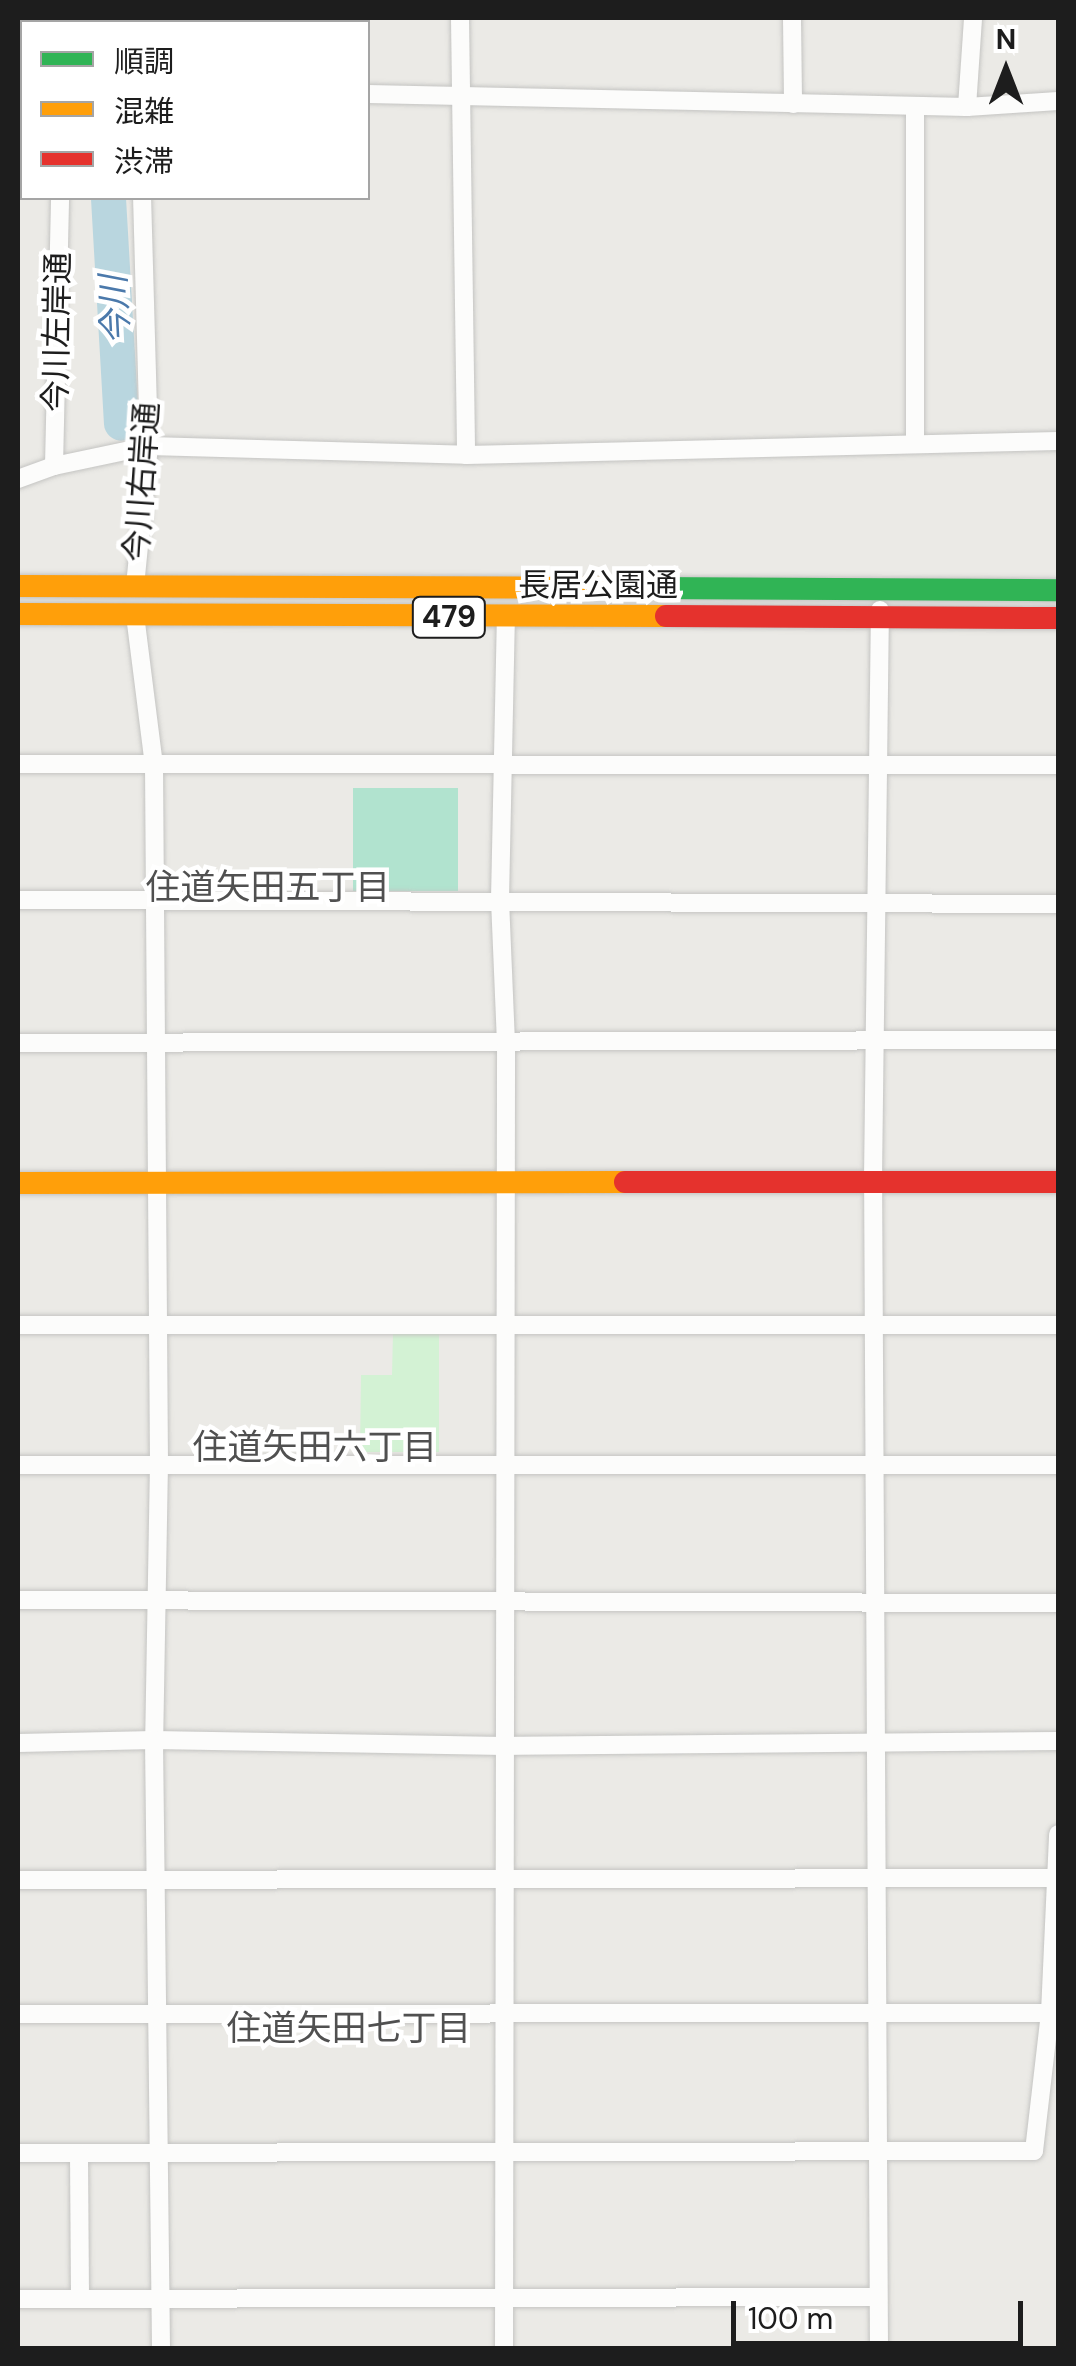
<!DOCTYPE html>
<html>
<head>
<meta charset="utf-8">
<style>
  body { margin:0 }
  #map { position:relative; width:1076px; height:2366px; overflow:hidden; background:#ebeae6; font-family:"DM Sans","Noto Sans JP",sans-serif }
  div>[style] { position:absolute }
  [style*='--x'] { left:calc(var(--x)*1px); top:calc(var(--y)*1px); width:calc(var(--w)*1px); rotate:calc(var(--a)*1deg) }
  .park>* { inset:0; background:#d3f2d4 }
  .pitch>* { inset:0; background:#b1e3cf; transform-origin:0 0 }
  .river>* { height:35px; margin:-17.5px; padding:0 17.5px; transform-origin:17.5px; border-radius:17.5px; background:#b9d6df }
  .roads { filter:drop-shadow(0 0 2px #c4c4c2) drop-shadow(0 0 2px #c4c4c2) }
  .street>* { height:18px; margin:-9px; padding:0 9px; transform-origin:9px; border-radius:9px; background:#fcfcfb }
  .fast>* { height:22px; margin:-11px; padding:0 11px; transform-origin:11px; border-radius:11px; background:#30b455 }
  .slow>* { height:22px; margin:-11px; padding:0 11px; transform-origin:11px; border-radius:11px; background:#ff9f0a }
  .jam>* { height:22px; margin:-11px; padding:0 11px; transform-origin:11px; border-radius:11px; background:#e5322d }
  span { translate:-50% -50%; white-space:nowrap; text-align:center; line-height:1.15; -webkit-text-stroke:9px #fff; paint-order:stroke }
  .shield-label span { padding:2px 8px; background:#fff; border:2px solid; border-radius:8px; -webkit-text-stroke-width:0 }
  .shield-label { font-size:30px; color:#1d1d1d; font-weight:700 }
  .street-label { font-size:32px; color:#1d1d1d }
  .water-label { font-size:35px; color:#4b79ab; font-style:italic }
  .neighbourhood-label { font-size:35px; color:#505050 }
  .frame { position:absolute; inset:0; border:20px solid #1d1d1d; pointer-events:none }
  .legend { position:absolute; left:20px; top:20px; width:350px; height:180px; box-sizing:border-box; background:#fff; border:2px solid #a5a5a5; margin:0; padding:12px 18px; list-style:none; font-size:30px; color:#1d1d1d }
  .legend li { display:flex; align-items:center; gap:20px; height:50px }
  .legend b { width:50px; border:2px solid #a5a5a5 }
  .north { position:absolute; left:956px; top:20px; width:100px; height:100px; -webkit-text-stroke:8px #fff; paint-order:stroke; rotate:0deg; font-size:28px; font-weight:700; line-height:40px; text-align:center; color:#1d1d1d }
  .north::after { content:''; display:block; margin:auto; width:35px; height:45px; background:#1d1d1d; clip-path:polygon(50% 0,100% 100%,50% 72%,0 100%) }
  .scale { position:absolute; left:731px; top:2301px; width:292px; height:45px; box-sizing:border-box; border:5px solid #1d1d1d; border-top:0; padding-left:12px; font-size:30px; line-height:35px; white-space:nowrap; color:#1d1d1d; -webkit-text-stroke:8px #fff; paint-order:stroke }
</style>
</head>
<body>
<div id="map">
  <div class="park">
    <div style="clip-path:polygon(439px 1331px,439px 1452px,360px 1452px,361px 1375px,392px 1375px,393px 1332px)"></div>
  </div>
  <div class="pitch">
    <div style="left:353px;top:788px;width:105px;height:103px"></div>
  </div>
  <div class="river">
    <div style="--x:109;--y:22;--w:4;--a:-90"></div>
    <div style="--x:108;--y:198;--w:225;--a:86.7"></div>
  </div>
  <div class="roads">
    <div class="street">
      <div style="--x:460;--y:18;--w:437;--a:89.2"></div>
      <div style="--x:792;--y:18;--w:86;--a:89.3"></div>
      <div style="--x:64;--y:22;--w:4;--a:-90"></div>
      <div style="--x:142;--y:22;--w:4;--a:-90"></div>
      <div style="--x:368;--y:94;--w:599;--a:1.24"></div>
      <div style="--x:967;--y:107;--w:91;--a:-3.8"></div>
      <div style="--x:18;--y:100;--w:4;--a:0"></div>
      <div style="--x:967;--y:107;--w:89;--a:-86.1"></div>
      <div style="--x:915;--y:444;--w:338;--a:-90"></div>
      <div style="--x:54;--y:466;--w:268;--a:-88.7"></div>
      <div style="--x:18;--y:479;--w:38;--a:-20"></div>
      <div style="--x:54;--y:466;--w:97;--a:-11.9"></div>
      <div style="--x:149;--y:446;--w:317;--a:1.6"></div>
      <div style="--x:466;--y:455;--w:592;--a:-1.35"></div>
      <div style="--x:135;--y:586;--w:141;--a:-84.3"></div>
      <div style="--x:149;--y:446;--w:248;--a:-91.6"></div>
      <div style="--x:135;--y:615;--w:151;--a:82.8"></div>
      <div style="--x:154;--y:765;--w:698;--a:89.59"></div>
      <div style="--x:159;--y:1463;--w:277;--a:91"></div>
      <div style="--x:154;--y:1740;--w:608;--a:89.34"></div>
      <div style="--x:18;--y:764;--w:1040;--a:0.06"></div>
      <div style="--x:18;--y:900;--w:1040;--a:0.22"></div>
      <div style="--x:18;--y:1043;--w:1040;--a:-0.17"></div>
      <div style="--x:18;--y:1325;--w:1040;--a:0"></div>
      <div style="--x:18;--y:1465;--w:1040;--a:0"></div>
      <div style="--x:18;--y:1600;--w:1040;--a:0.17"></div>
      <div style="--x:18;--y:1743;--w:136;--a:-1.3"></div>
      <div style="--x:154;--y:1740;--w:350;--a:1"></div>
      <div style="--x:504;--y:1746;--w:554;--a:-0.52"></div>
      <div style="--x:18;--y:1880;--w:1036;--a:-0.11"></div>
      <div style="--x:18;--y:2014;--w:1032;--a:-0.06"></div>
      <div style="--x:18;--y:2153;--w:1016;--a:-0.11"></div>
      <div style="--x:1034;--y:2151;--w:139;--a:-83.4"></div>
      <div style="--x:1050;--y:2013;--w:179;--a:-87.4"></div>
      <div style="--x:79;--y:2153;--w:146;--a:89.6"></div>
      <div style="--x:18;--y:2299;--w:859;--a:-0.13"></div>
      <div style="--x:504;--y:2348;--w:1305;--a:-89.91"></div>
      <div style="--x:506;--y:1043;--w:144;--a:-92.4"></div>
      <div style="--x:500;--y:899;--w:282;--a:-88.8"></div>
      <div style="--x:879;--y:2348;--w:1169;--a:-90.29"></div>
      <div style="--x:873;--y:1179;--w:569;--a:-89.3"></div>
    </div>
    <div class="fast">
      <div style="--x:646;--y:588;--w:412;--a:0.3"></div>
    </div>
    <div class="slow">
      <div style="--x:18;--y:586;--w:628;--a:0.18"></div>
      <div style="--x:18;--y:614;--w:648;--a:0.18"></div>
      <div style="--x:18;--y:1183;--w:607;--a:-0.09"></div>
    </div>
    <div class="jam">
      <div style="--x:666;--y:616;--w:392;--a:0.3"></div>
      <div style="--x:625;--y:1182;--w:433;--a:0"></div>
    </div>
  </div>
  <div class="shield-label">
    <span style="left:449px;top:617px">479</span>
  </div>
  <div class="street-label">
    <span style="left:57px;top:332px;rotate:-89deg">今川左岸通</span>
    <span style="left:142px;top:482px;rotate:-86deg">今川右岸通</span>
    <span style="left:598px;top:585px">長居公園通</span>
  </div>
  <div class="water-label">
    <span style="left:115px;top:310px;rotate:-93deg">今川</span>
  </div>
  <div class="neighbourhood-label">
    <span style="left:268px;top:887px">住道矢田五丁目</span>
    <span style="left:315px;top:1447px">住道矢田六丁目</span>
    <span style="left:349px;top:2028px">住道矢田七丁目</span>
  </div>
  <div class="frame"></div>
  <ul class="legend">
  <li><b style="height:12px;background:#30b455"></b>順調</li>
  <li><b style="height:12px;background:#ff9f0a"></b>混雑</li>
  <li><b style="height:12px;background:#e5322d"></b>渋滞</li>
  </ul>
  <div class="north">N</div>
  <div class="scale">100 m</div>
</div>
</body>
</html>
